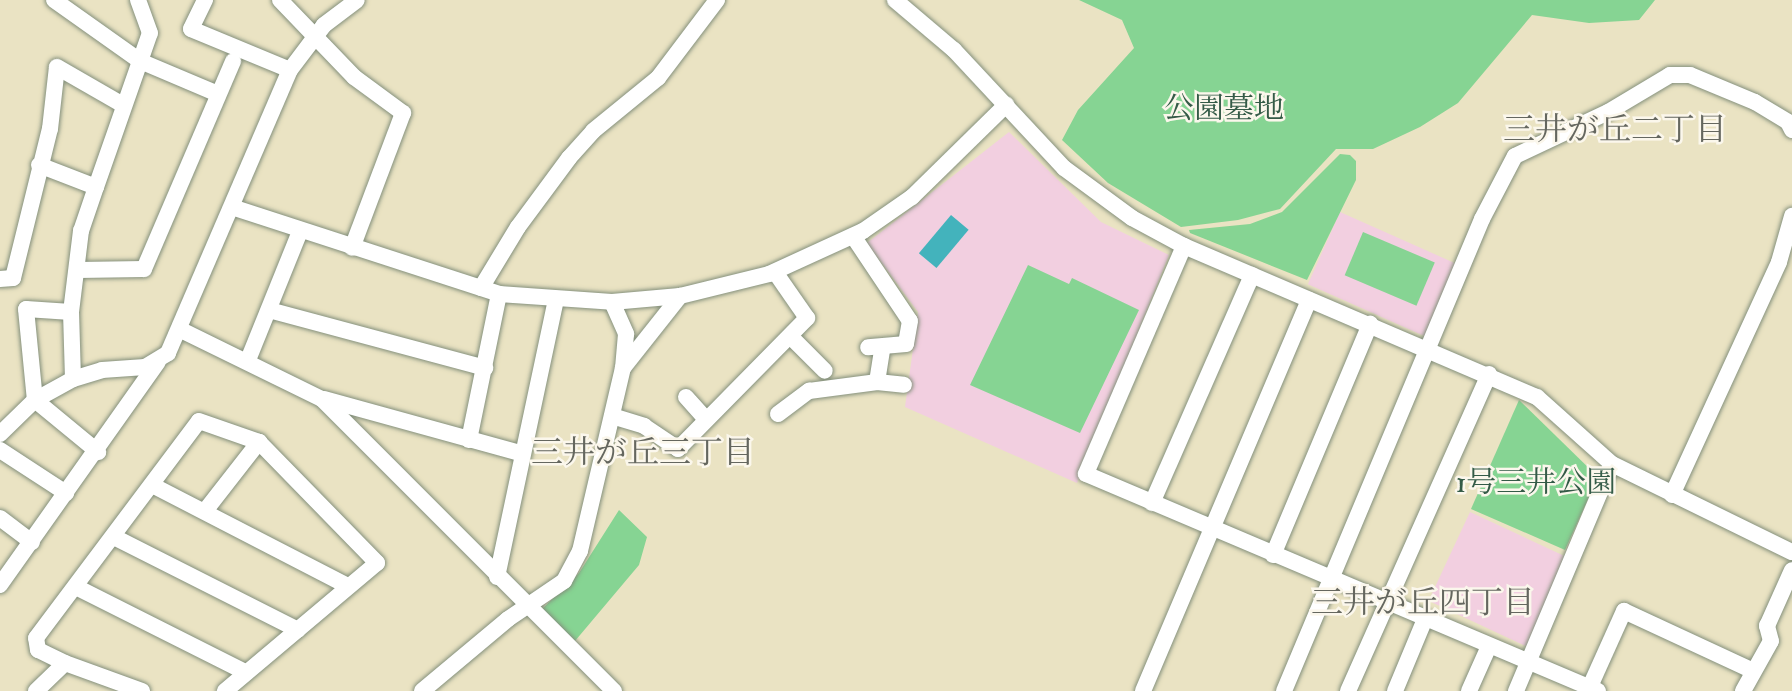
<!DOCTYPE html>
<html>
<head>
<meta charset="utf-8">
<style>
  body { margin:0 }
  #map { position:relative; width:1792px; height:691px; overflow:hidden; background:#eae3c3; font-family:"IM FELL Double Pica","Noto Serif JP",serif }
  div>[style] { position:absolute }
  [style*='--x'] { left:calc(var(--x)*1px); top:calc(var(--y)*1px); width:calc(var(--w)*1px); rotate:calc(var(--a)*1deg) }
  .built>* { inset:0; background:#f2cfe0; transform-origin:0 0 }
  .green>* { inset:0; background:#86d493; transform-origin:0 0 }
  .water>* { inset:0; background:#43b3bc; transform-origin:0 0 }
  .roads { filter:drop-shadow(0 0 2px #84907c) drop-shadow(0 0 2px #84907c) }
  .minor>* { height:16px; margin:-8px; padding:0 8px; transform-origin:8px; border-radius:8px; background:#fff }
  span { translate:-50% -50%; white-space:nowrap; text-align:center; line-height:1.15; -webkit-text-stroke:5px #fbf7ec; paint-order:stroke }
  .park-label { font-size:30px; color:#345b47 }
  .neighbourhood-label { font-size:32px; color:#65675f }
</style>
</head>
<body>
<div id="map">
  <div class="built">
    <div style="clip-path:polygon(1009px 132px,1101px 222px,1169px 255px,1077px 483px,905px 407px,918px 312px,867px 243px)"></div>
    <div style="left:1340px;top:212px;width:131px;height:79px;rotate:24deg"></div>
    <div style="left:1470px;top:512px;width:112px;height:98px;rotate:25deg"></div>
  </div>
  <div class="green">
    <div style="clip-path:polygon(1079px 0,1655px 0,1639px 20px,1589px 23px,1532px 15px,1458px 103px,1420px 127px,1373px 149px,1336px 149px,1280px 209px,1238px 220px,1181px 227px,1108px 183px,1062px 140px,1078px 110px,1134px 48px,1122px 20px)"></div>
    <div style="clip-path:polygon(1340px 154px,1350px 155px,1356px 161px,1356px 180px,1307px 280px,1190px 233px,1189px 230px,1250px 224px,1282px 212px)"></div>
    <div style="left:1363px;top:232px;width:78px;height:47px;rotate:23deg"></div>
    <div style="clip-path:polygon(1028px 265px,1069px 284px,1072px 278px,1139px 310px,1080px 433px,970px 385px)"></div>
    <div style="clip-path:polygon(1519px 400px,1598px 477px,1565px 550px,1471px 509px)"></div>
    <div style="clip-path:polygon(619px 510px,647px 537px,639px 565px,575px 641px,540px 611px,579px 573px)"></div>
  </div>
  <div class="water">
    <div style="left:951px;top:215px;width:23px;height:50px;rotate:40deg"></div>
  </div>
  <div class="roads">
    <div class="minor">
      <div style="--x:54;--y:0;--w:105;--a:35.3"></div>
      <div style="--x:140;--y:61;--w:85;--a:22.9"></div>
      <div style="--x:205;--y:0;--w:32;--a:116"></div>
      <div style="--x:191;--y:29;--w:107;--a:22.5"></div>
      <div style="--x:280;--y:0;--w:107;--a:46.1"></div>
      <div style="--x:354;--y:77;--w:61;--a:36.3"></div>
      <div style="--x:403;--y:113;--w:144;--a:110.7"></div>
      <div style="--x:895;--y:0;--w:77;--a:40.3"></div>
      <div style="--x:954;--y:50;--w:161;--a:47"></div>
      <div style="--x:1064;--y:168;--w:84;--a:36.3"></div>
      <div style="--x:1132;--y:218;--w:59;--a:28.3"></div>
      <div style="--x:1184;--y:246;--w:384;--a:23.2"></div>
      <div style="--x:1537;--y:397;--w:101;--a:41.8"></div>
      <div style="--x:1612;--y:464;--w:200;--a:26.1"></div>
      <div style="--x:39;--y:165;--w:61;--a:21.1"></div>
      <div style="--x:96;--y:187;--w:163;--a:-70.7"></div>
      <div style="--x:150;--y:33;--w:35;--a:-110"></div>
      <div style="--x:232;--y:207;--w:281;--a:18"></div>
      <div style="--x:499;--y:294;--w:113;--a:4"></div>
      <div style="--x:612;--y:302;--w:68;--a:-5"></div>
      <div style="--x:680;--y:296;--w:92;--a:-13.9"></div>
      <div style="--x:769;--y:274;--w:103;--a:-24.6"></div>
      <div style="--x:863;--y:231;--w:60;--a:-34.8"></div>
      <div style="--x:912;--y:197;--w:132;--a:-44.4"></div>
      <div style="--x:853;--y:236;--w:102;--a:56.2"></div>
      <div style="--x:910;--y:321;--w:23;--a:100"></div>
      <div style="--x:906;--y:344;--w:38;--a:175"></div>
      <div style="--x:1184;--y:246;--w:248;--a:113.3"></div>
      <div style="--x:1086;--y:474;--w:556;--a:22.97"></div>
      <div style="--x:78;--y:270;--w:66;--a:-0.9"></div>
      <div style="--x:144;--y:269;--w:226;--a:-66.8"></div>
      <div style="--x:0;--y:279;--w:13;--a:-4"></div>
      <div style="--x:13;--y:278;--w:154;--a:-76.1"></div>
      <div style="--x:50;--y:129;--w:62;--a:-83.6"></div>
      <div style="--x:57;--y:67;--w:76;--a:29.9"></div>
      <div style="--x:481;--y:288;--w:71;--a:-58.8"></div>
      <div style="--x:518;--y:227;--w:86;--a:-53.5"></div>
      <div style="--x:569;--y:158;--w:36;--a:-48"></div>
      <div style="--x:593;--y:131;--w:84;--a:-39.2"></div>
      <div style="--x:658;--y:78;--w:98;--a:-52.9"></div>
      <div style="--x:612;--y:302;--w:35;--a:66"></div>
      <div style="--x:626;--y:334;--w:34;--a:95"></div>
      <div style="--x:269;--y:310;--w:224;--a:15"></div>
      <div style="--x:71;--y:312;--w:45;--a:-176.2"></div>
      <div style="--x:26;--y:309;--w:91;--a:84.4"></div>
      <div style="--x:35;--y:400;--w:82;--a:39.5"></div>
      <div style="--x:181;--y:330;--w:157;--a:26.1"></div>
      <div style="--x:322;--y:399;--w:413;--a:45"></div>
      <div style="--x:790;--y:336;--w:49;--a:45"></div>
      <div style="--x:248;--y:360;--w:139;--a:-68"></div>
      <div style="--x:73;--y:379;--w:67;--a:-91.7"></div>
      <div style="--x:71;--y:312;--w:82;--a:-83"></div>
      <div style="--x:81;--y:231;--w:46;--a:-71.2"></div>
      <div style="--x:877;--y:382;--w:36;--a:-81"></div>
      <div style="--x:686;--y:397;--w:30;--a:48"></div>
      <div style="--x:324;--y:399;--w:206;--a:15.4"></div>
      <div style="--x:778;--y:414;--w:39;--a:-37"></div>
      <div style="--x:809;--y:391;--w:69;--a:-7.5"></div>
      <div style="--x:877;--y:382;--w:27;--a:6"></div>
      <div style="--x:612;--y:416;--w:34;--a:17"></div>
      <div style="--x:644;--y:426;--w:41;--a:34.1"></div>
      <div style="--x:678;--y:449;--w:184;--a:-45.4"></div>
      <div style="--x:807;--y:318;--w:56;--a:-124.8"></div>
      <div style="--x:0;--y:434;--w:49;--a:-44.2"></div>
      <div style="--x:35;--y:400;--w:43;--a:-28.9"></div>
      <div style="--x:73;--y:379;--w:30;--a:-17"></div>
      <div style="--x:102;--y:370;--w:43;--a:-4"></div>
      <div style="--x:145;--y:367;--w:27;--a:-31"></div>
      <div style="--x:168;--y:353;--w:308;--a:-66.7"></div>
      <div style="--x:290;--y:70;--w:56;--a:-52.9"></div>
      <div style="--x:324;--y:25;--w:41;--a:-37.1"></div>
      <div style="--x:469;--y:440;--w:149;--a:-78.4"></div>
      <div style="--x:0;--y:450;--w:79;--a:33.1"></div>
      <div style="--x:152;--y:485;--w:220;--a:27.3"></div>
      <div style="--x:1672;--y:495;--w:256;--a:-65.3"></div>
      <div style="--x:1779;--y:262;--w:48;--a:-74.2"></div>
      <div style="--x:1152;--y:503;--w:249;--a:-66.3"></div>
      <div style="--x:205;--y:511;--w:88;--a:-52"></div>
      <div style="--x:0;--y:518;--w:40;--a:37"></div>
      <div style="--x:114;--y:537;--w:206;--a:26.8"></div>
      <div style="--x:1273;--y:555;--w:251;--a:-67.2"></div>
      <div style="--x:497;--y:577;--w:283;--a:-78"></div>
      <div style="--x:0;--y:585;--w:273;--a:-54.7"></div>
      <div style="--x:76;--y:587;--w:189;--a:26.7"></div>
      <div style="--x:36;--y:691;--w:40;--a:-44"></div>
      <div style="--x:142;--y:691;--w:82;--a:-160"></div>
      <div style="--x:65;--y:663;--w:30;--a:-154"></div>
      <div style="--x:38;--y:650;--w:12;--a:-99"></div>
      <div style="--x:36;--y:638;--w:271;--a:-53.1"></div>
      <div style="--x:199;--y:421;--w:64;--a:19.3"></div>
      <div style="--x:259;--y:442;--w:169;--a:45.7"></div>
      <div style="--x:377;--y:563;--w:199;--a:139.9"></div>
      <div style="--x:422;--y:691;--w:112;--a:-39.9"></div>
      <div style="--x:508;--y:619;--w:68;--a:-34.2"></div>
      <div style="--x:564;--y:581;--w:34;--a:-62"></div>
      <div style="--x:580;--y:551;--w:188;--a:-76.8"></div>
      <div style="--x:623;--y:368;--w:92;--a:-51.6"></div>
      <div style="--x:1143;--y:691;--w:425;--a:-67"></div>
      <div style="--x:1284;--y:691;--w:512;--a:-67.24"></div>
      <div style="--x:1482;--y:219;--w:71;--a:-62.4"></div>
      <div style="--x:1515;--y:156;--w:103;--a:-25.3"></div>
      <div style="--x:1608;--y:112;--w:72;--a:-30.8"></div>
      <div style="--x:1670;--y:75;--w:20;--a:0"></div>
      <div style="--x:1690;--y:75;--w:70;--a:22.6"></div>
      <div style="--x:1755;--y:102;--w:39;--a:31"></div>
      <div style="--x:1788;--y:122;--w:9;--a:63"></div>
      <div style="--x:1348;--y:691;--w:347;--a:-66"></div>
      <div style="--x:1395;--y:691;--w:78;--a:-67.4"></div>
      <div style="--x:1469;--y:691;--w:49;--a:-66"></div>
      <div style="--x:1516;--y:691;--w:246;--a:-67.1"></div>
      <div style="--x:1588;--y:691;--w:88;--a:-65.8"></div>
      <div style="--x:1624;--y:611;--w:142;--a:24.9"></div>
      <div style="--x:1743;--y:691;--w:57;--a:-60.8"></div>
      <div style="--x:1771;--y:641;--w:16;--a:-105"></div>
      <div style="--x:1767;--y:626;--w:61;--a:-65.9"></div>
    </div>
  </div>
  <div class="park-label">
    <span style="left:1224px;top:109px">公園墓地</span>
    <span style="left:1536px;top:483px">1号三井公園</span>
  </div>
  <div class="neighbourhood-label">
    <span style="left:1615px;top:130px">三井が丘二丁目</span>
    <span style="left:643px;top:453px">三井が丘三丁目</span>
    <span style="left:1423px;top:603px">三井が丘四丁目</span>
  </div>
</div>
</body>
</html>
